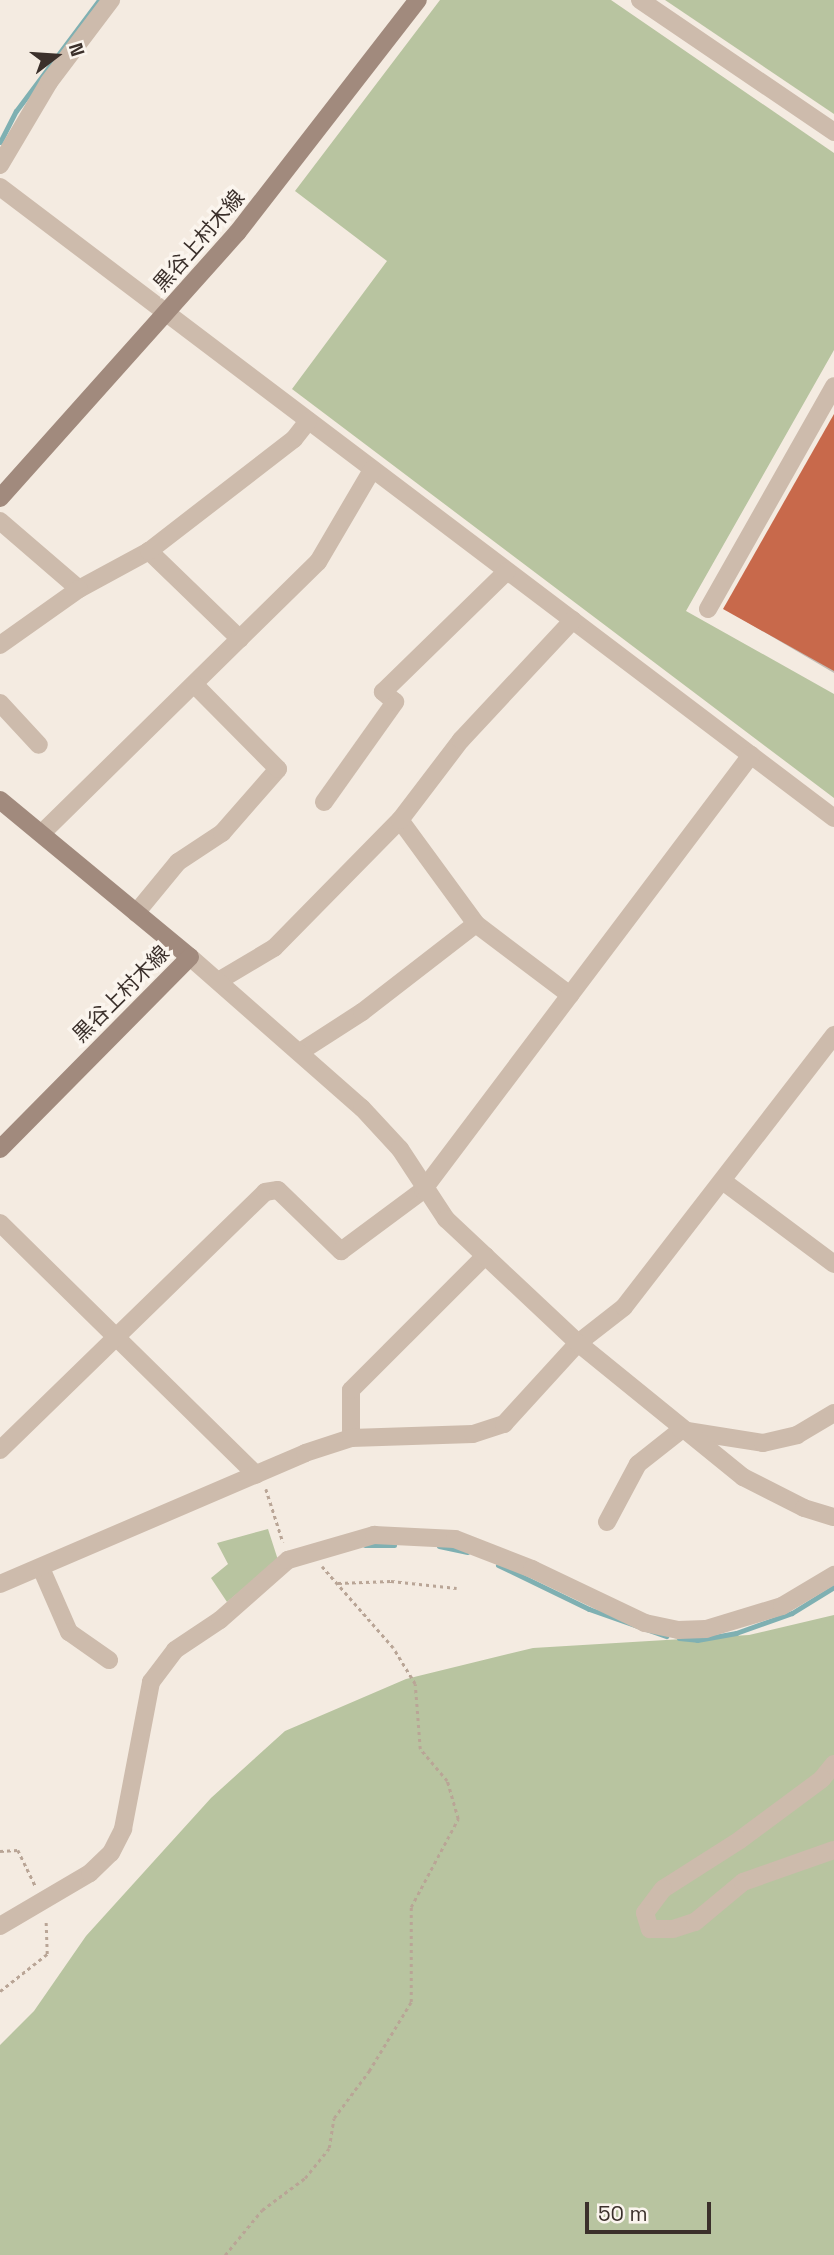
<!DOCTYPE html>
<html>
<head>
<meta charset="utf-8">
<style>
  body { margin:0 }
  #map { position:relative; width:834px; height:2255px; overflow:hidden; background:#f4ebe1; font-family:"Space Grotesk","Noto Sans JP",sans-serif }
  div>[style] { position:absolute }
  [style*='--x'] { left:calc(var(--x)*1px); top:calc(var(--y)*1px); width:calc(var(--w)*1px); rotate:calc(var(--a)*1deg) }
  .green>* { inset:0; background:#b8c4a0 }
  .shadow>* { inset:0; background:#0003 }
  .stream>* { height:5px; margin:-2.5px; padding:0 2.5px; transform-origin:2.5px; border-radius:2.5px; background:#7fb0b2 }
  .building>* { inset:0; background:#c8694b }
  .path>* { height:2.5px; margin-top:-1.25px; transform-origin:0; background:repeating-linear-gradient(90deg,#b9a596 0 3.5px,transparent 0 7px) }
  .minor>* { height:18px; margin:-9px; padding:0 9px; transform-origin:9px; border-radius:9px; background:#cdbbac }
  .tertiary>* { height:18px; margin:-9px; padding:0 9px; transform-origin:9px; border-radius:9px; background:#cdbbac }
  .secondary>* { height:18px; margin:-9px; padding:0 9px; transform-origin:9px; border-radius:9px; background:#a18a7d }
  span { translate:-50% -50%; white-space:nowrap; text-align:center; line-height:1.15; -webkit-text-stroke:7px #fbf5ee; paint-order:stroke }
  .street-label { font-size:21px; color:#3b302b }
  .north { position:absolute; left:21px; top:21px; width:70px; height:70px; -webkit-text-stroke:5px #fbf5ee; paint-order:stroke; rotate:73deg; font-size:19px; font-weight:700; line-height:28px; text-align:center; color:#3b302b }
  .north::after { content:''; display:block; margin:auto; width:24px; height:32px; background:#3b302b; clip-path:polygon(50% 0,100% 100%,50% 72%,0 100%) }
  .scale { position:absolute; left:585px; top:2202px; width:126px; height:32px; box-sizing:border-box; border:4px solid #3b302b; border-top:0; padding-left:9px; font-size:21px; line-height:24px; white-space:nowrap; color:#3b302b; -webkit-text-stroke:5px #fbf5ee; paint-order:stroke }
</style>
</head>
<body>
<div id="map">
  <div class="green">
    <div style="clip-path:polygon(440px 0,611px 0,834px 153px,834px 350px,686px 611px,834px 694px,834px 798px,292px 389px,387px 261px,295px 191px)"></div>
    <div style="clip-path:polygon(665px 0,834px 0,834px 114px)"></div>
    <div style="clip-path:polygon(268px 1529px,278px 1560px,227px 1602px,211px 1578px,228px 1564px,217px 1543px)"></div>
    <div style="clip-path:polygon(834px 1615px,834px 2255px,0 2255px,0 2045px,34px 2011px,86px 1936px,211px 1798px,285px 1731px,406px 1679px,533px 1648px,749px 1635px)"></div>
  </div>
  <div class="shadow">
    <div style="clip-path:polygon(834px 418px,834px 673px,725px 609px)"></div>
  </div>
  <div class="stream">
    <div style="--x:0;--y:142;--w:35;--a:-63"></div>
    <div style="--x:16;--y:111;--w:139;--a:-53.2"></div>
    <div style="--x:365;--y:1545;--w:29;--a:0"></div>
    <div style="--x:439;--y:1546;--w:29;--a:12"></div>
    <div style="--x:498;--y:1565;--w:101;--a:25.8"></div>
    <div style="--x:589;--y:1609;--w:82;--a:19.3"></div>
    <div style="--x:679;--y:1638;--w:18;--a:6"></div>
    <div style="--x:697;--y:1640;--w:40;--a:-10"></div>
    <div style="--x:736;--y:1633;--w:59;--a:-19.7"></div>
    <div style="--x:792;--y:1613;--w:49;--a:-31.8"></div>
  </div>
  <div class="building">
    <div style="clip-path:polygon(834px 414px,834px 671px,723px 609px)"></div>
  </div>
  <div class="path">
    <div style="--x:266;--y:1489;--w:56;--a:72.2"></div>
    <div style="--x:338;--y:1583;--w:53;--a:-2.2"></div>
    <div style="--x:391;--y:1581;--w:66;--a:6.1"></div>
    <div style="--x:0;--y:1851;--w:18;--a:-3"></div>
    <div style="--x:18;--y:1850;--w:41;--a:64.1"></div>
    <div style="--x:0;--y:1991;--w:60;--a:-38.2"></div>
    <div style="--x:47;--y:1954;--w:34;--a:-92"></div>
    <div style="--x:225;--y:2255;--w:58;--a:-50.6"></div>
    <div style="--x:262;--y:2210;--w:54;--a:-36.7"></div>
    <div style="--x:305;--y:2178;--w:38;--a:-51"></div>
    <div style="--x:329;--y:2148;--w:30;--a:-81"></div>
    <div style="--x:334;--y:2118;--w:59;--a:-53.3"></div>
    <div style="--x:369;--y:2071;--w:81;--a:-58.7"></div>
    <div style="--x:411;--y:2002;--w:95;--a:-90"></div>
    <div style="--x:411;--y:1907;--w:100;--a:-61.9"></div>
    <div style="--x:458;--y:1819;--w:40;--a:-106"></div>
    <div style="--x:447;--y:1781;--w:42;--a:-130.2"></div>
    <div style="--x:420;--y:1749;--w:65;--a:-94.4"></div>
    <div style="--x:415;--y:1684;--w:42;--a:-121.4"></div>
    <div style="--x:393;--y:1648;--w:108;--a:-131.2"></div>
  </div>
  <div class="minor">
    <div style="--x:640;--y:0;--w:235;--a:34.2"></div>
    <div style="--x:0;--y:165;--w:96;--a:-59.4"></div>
    <div style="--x:49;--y:82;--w:103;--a:-52.9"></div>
    <div style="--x:0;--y:187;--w:1046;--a:37.11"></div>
    <div style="--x:0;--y:521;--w:104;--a:40.7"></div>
    <div style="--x:79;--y:589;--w:80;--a:-28.5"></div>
    <div style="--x:708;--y:609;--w:256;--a:-60.5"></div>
    <div style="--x:240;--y:639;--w:127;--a:-136"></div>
    <div style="--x:149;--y:551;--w:183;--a:-37.7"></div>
    <div style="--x:294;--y:439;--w:23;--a:-52"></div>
    <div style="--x:0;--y:645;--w:97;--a:-35.3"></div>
    <div style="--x:0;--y:703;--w:57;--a:47.1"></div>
    <div style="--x:324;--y:802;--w:123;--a:-54.6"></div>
    <div style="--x:395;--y:702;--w:16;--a:-140"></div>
    <div style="--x:383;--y:692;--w:173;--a:-44.3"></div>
    <div style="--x:400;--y:820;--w:129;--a:53.8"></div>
    <div style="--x:476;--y:924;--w:118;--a:37.1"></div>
    <div style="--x:42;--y:833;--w:387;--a:-44.5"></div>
    <div style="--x:318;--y:562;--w:107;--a:-59.6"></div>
    <div style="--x:136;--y:913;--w:66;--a:-50.5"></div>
    <div style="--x:178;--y:862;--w:53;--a:-33.4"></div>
    <div style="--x:222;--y:833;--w:85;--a:-48.8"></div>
    <div style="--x:278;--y:769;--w:118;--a:-134.7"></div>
    <div style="--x:220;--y:980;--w:63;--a:-30.7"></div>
    <div style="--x:274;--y:948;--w:180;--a:-45.5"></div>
    <div style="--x:400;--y:820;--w:101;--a:-52.7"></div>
    <div style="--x:461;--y:740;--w:164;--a:-47"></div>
    <div style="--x:300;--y:1052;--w:74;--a:-32.8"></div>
    <div style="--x:362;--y:1012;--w:144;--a:-37.7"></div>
    <div style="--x:724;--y:1182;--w:137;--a:36.7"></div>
    <div style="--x:0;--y:1223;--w:359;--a:44.5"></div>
    <div style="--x:351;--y:1438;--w:48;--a:-90"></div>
    <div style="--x:351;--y:1390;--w:190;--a:-45"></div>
    <div style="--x:0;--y:1450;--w:370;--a:-44.2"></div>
    <div style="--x:265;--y:1192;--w:13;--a:-9"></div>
    <div style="--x:278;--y:1190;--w:88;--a:44.1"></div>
    <div style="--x:341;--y:1251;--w:102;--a:-36.6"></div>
    <div style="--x:423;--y:1190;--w:545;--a:-52.98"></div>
    <div style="--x:607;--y:1522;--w:66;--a:-61.9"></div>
    <div style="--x:638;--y:1464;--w:55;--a:-38.3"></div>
    <div style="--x:681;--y:1430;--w:83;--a:9"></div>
    <div style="--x:763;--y:1443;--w:35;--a:-13"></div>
    <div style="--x:797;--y:1435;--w:43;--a:-30.7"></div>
    <div style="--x:41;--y:1568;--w:70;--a:66.4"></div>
    <div style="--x:69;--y:1632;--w:49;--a:35"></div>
    <div style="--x:0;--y:1584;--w:332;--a:-23.2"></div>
    <div style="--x:305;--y:1453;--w:48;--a:-18.1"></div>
    <div style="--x:351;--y:1438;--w:122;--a:-1.9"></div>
    <div style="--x:473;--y:1434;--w:33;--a:-18"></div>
    <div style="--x:504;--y:1424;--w:110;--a:-47.6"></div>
    <div style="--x:578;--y:1343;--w:58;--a:-38"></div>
    <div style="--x:624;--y:1307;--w:344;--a:-52.3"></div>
    <div style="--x:0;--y:1926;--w:104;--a:-30.5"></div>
    <div style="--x:90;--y:1873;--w:29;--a:-44"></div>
    <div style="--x:111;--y:1853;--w:27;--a:-63"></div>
    <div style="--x:123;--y:1829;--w:150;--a:-79.2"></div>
    <div style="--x:151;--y:1682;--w:40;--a:-53"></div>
    <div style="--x:175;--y:1650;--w:54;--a:-33.7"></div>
    <div style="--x:220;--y:1620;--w:91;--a:-41.4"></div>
    <div style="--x:288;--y:1560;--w:90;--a:-16.2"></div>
    <div style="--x:374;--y:1535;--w:81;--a:2.8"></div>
    <div style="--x:455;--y:1539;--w:83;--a:21.3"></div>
    <div style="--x:532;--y:1569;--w:125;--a:25.5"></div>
    <div style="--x:645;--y:1623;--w:34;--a:12"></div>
    <div style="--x:678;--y:1630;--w:28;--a:-2"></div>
    <div style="--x:706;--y:1629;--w:79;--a:-16.8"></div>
    <div style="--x:782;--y:1606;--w:61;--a:-30.8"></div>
  </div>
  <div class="tertiary">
    <div style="--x:190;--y:957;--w:229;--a:41.3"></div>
    <div style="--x:362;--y:1108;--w:56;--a:47.2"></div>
    <div style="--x:400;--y:1149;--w:84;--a:56.7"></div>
    <div style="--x:446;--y:1219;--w:181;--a:43.2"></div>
    <div style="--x:578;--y:1343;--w:213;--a:39.1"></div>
    <div style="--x:743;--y:1477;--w:68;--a:26.9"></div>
    <div style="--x:804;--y:1508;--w:31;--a:17"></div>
    <div style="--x:834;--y:1764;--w:19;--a:129"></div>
    <div style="--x:822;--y:1779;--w:102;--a:143.4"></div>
    <div style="--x:740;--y:1840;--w:91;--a:147.5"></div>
    <div style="--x:663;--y:1889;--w:30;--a:127"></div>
    <div style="--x:645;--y:1913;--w:17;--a:73"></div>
    <div style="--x:650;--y:1929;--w:23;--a:0"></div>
    <div style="--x:673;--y:1929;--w:23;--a:-18"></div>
    <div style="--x:695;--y:1922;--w:62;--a:-39.8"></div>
    <div style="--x:743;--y:1882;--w:96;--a:-19.4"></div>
  </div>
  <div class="secondary">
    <div style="--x:0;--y:498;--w:356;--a:-48.2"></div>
    <div style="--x:237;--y:233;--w:295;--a:-52.2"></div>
    <div style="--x:0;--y:800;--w:246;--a:39.6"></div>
    <div style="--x:190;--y:957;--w:270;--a:134.7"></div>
  </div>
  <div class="street-label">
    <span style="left:199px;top:241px;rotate:-49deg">黒谷上村木線</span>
    <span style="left:121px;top:994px;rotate:-45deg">黒谷上村木線</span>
  </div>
  <div class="north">N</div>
  <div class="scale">50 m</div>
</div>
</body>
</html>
